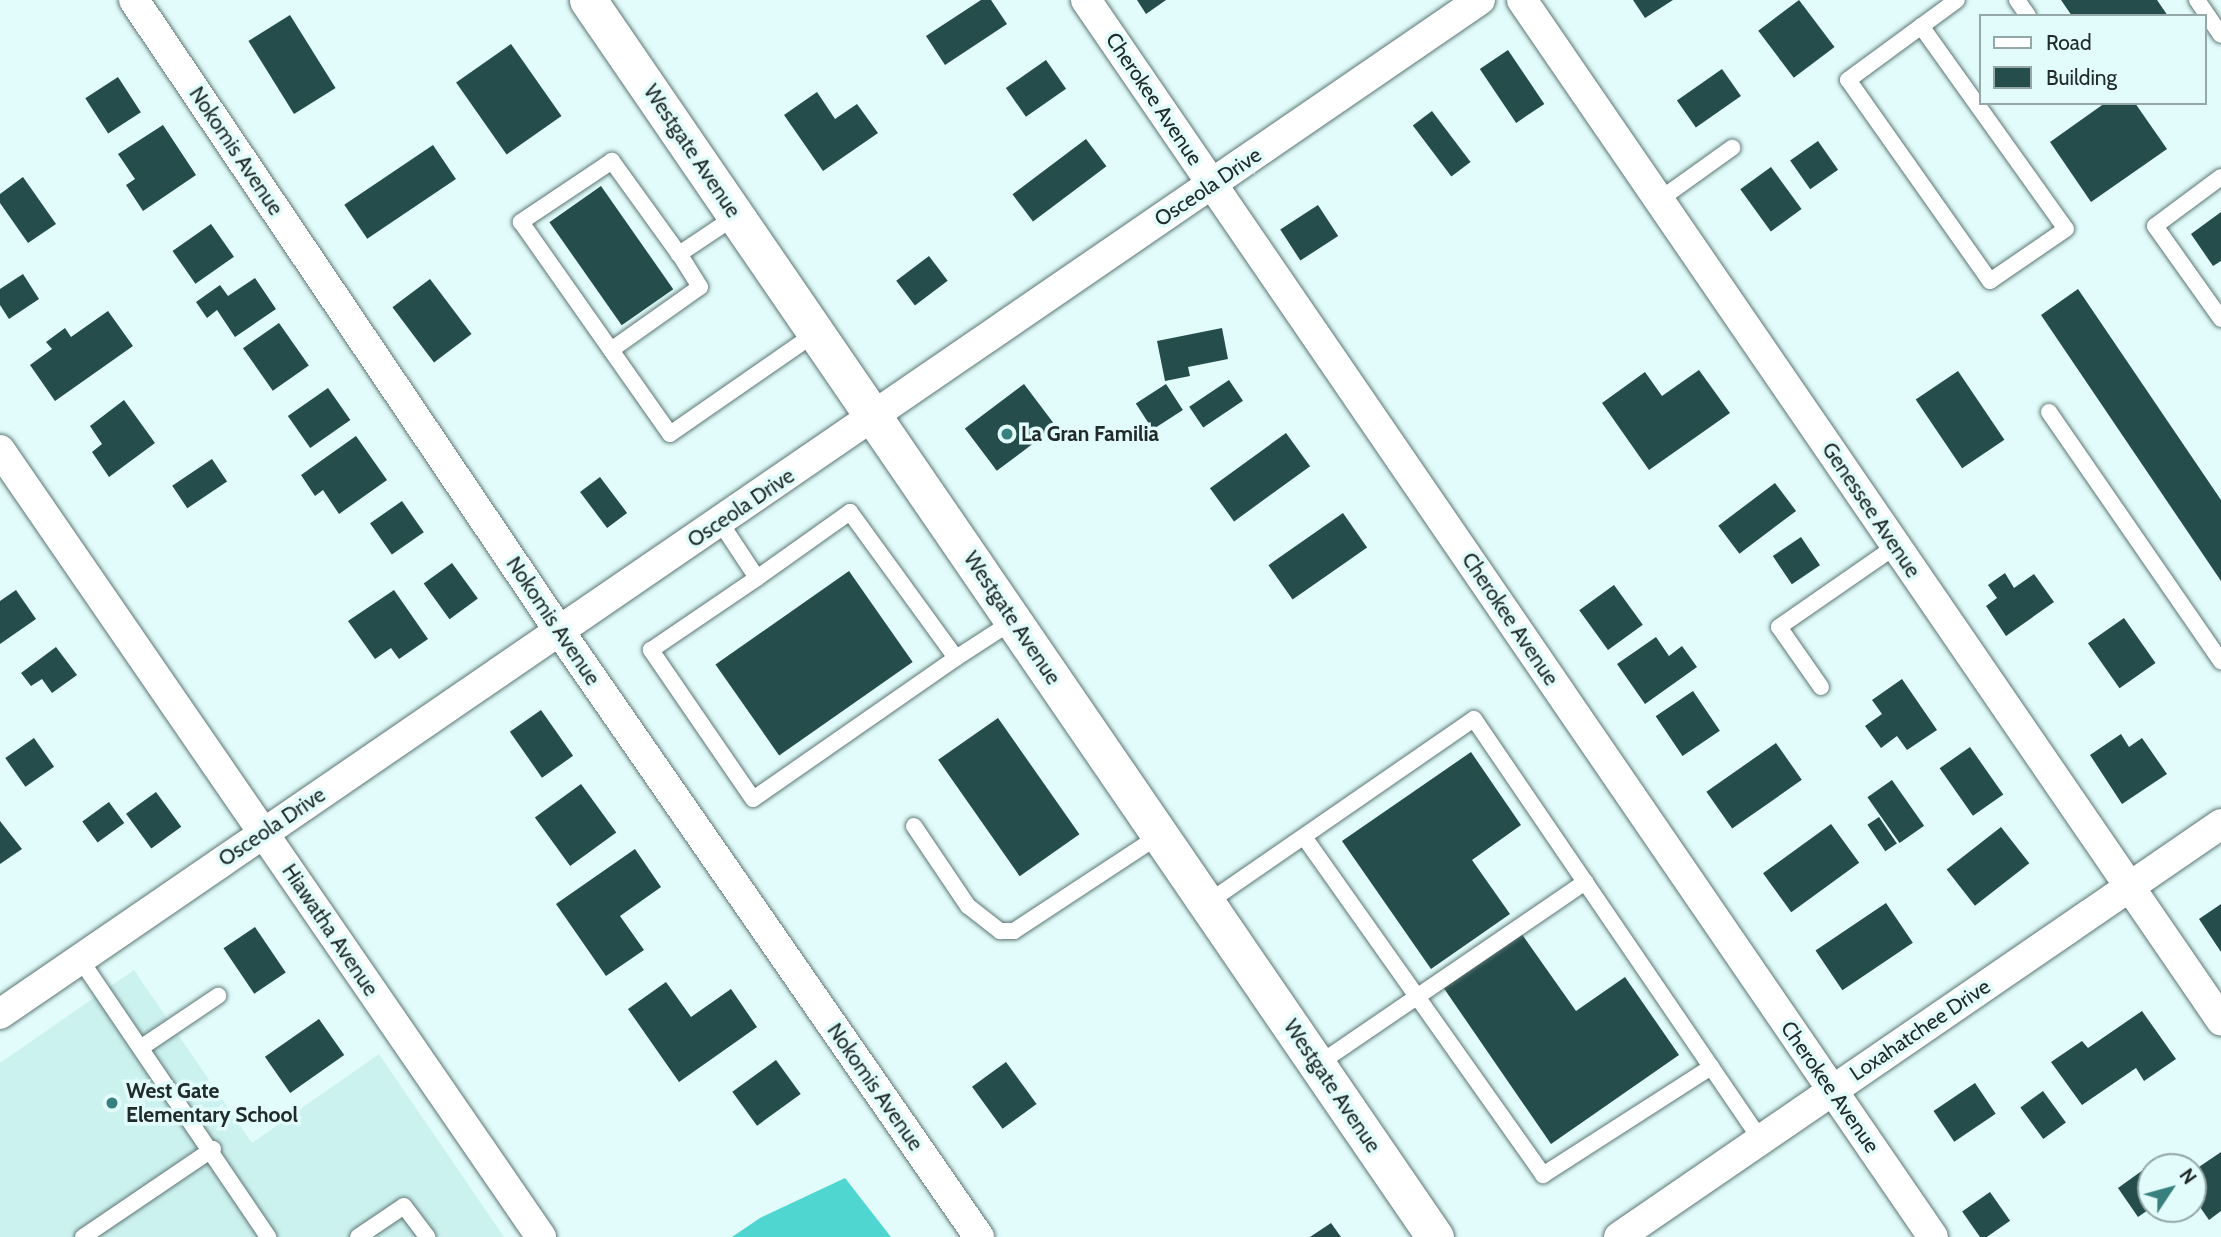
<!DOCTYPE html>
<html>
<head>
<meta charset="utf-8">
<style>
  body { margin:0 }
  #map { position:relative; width:2221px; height:1237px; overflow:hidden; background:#e1fcfa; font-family:Cabin,sans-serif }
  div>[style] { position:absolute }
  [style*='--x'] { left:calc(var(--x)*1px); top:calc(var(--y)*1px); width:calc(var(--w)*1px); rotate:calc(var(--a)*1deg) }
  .built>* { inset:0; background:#ccf2ef }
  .water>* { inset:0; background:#4fd6d1 }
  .building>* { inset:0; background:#244d4b; transform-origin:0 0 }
  .roads { filter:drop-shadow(0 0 2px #5d7675) drop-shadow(0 0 2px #5d7675) }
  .service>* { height:16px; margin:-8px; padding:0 8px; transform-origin:8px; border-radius:8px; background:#fff }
  .minor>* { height:30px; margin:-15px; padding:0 15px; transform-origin:15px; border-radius:15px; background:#fff }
  .tertiary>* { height:37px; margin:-18.5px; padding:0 18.5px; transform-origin:18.5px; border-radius:18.5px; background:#fff }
  .dots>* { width:19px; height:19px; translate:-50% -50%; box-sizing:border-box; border:4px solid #e1fcfa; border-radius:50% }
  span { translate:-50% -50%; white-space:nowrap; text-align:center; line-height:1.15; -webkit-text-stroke:7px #e1fcfa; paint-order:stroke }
  .street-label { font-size:21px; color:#202b2a }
  .poi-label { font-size:21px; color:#202b2a; font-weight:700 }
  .left { translate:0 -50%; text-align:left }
  .legend { position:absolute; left:1979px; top:14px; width:228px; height:91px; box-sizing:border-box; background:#e1fcfa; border:2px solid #94a8a7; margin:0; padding:9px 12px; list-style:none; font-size:21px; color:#202b2a }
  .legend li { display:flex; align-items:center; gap:14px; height:35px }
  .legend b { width:35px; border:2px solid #94a8a7 }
  .north { position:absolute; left:2137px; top:1153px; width:70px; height:70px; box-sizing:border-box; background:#e1fcfa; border:2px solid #94a8a7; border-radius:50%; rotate:54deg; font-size:19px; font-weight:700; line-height:28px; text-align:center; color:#202b2a }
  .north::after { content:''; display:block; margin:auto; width:24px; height:32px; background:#38807d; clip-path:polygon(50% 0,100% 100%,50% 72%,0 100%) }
</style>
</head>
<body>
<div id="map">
  <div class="built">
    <div style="clip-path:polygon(134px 970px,252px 1143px,379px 1054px,504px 1237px,0 1237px,0 1063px)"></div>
  </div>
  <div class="water">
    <div style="clip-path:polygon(845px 1178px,891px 1237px,732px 1237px,760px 1218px)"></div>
  </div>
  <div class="building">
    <div style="clip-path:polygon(981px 0,991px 0,1007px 24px,945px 65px,926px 36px)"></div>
    <div style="clip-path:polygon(1137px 0,1166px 0,1146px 14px)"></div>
    <div style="clip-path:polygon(1633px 0,1673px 0,1645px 18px)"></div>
    <div style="left:1799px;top:0;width:59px;height:51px;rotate:53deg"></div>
    <div style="clip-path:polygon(2061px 0,2157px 0,2168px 16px,2072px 16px)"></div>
    <div style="left:290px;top:15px;width:86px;height:49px;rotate:58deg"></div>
    <div style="left:511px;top:44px;width:88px;height:67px;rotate:55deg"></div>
    <div style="left:1508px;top:50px;width:65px;height:34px;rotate:56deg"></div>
    <div style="left:1046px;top:60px;width:35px;height:49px;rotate:55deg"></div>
    <div style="left:1722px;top:69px;width:33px;height:55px;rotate:55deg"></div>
    <div style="left:118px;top:77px;width:42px;height:39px;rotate:57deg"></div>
    <div style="clip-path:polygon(817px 92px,835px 119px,857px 104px,878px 133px,823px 171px,784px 115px)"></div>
    <div style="clip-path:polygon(2105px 103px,2135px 103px,2167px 149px,2091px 202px,2050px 142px)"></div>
    <div style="left:1432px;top:111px;width:64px;height:24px;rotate:53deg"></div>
    <div style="clip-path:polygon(163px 125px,196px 175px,143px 211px,126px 185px,135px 179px,118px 154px)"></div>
    <div style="left:1086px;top:139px;width:34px;height:92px;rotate:53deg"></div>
    <div style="left:1818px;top:141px;width:35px;height:34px;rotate:55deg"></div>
    <div style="left:433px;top:145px;width:41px;height:107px;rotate:56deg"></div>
    <div style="left:1771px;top:167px;width:52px;height:38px;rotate:54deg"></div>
    <div style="clip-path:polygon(23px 177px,56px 224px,28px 243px,0 203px,0 194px)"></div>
    <div style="left:601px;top:186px;width:126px;height:63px;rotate:55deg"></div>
    <div style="left:1318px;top:205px;width:37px;height:45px;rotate:57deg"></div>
    <div style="clip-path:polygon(2221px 212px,2221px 261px,2213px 266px,2191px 234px)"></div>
    <div style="left:211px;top:224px;width:40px;height:47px;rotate:55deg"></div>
    <div style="left:929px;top:256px;width:31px;height:41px;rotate:53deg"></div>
    <div style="clip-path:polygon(23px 274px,39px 299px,9px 319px,0 305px,0 289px)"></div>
    <div style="clip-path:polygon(255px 278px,276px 309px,235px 337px,217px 310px,207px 318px,196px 302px,220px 285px,228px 296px)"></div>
    <div style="left:430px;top:279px;width:69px;height:47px;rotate:53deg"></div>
    <div style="clip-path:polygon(2078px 289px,2221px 500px,2221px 581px,2041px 315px)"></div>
    <div style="clip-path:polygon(108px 311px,133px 346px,55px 401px,30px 365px,52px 349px,46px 342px,65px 328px,71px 337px)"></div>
    <div style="left:279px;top:323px;width:52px;height:44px;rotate:55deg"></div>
    <div style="clip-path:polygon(1222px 328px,1228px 359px,1188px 367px,1190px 376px,1165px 381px,1157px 341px)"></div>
    <div style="clip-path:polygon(1699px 370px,1730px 413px,1649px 470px,1602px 403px,1645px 372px,1662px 396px)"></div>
    <div style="left:1958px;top:371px;width:83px;height:51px;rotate:56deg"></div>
    <div style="left:1229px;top:380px;width:25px;height:48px;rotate:56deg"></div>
    <div style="left:1024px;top:384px;width:53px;height:74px;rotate:53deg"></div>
    <div style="left:1166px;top:384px;width:31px;height:36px;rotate:57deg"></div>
    <div style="left:328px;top:388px;width:39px;height:49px;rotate:55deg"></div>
    <div style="clip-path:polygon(124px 400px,155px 443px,109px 477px,92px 452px,102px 444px,90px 426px)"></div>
    <div style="left:1286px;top:433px;width:41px;height:94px;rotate:54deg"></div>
    <div style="clip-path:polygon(356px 436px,387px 480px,339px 514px,323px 490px,315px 496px,301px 475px)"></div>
    <div style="left:212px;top:459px;width:27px;height:48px;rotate:56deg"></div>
    <div style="left:600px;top:477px;width:45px;height:25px;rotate:53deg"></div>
    <div style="left:1775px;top:483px;width:35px;height:71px;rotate:53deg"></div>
    <div style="left:402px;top:501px;width:38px;height:39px;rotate:55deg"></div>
    <div style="left:1343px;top:513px;width:42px;height:91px;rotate:55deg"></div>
    <div style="left:1801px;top:537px;width:34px;height:34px;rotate:56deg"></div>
    <div style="left:452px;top:563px;width:44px;height:35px;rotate:54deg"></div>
    <div style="left:849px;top:571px;width:111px;height:163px;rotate:55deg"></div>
    <div style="clip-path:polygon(2005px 573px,2014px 588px,2034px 574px,2054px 602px,2006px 636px,1986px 606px,1997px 598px,1988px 585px)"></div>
    <div style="left:1614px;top:585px;width:49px;height:43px;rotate:54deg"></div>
    <div style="clip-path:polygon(16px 590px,36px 619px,0 644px,0 601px)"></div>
    <div style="clip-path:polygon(394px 590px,428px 639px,399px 659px,391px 648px,375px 659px,348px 621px)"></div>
    <div style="left:2124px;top:618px;width:55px;height:44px;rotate:55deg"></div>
    <div style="clip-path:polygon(1656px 637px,1669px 656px,1682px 646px,1697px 667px,1645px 704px,1617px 664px)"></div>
    <div style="clip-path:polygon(56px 647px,77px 675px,52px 693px,42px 679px,31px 686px,21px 673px)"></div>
    <div style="clip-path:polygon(1902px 679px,1937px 730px,1907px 750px,1897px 736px,1881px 748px,1865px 726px,1882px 714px,1872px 700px)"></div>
    <div style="left:1693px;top:691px;width:48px;height:45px;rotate:56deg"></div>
    <div style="left:541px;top:710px;width:56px;height:38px;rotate:55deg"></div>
    <div style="left:998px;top:718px;width:142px;height:73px;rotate:55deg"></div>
    <div style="clip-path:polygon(2121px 734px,2129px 747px,2142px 738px,2167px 774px,2122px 804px,2090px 755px)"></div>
    <div style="left:34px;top:738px;width:35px;height:35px;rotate:55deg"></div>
    <div style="left:1776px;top:743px;width:45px;height:85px;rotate:55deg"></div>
    <div style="left:1970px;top:747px;width:58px;height:37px;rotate:55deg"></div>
    <div style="clip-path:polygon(1471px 752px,1521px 825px,1472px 860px,1510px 914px,1431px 969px,1342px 841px)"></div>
    <div style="left:1892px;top:780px;width:56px;height:30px;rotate:55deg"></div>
    <div style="left:581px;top:784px;width:60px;height:57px;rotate:54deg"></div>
    <div style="left:156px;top:792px;width:43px;height:37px;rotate:54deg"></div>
    <div style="left:109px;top:802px;width:26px;height:33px;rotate:54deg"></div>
    <div style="left:1879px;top:817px;width:32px;height:14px;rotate:56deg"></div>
    <div style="clip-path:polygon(0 821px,22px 849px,0 864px)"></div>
    <div style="left:1831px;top:824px;width:48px;height:84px;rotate:54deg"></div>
    <div style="left:2001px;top:827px;width:46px;height:69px;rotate:52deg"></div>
    <div style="clip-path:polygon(635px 849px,661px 887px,620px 916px,644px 950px,606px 976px,556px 904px)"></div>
    <div style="left:1886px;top:903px;width:48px;height:85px;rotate:56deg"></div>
    <div style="clip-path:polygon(2221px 904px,2221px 952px,2199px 919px)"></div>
    <div style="left:255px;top:927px;width:55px;height:38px;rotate:56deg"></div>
    <div style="clip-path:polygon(1521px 933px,1576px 1011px,1625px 977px,1679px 1055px,1551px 1144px,1443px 987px)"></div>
    <div style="clip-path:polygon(666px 982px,691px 1017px,731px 989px,757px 1027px,679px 1082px,628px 1009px)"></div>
    <div style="clip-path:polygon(2142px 1011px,2176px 1059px,2144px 1081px,2136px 1068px,2082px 1105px,2051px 1062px,2082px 1041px,2088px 1048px)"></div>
    <div style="left:319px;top:1019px;width:44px;height:66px;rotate:55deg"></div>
    <div style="left:776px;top:1060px;width:42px;height:54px;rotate:54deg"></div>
    <div style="left:1006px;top:1062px;width:52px;height:42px;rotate:54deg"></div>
    <div style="left:1975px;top:1083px;width:37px;height:50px;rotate:56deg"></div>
    <div style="left:2043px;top:1091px;width:39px;height:28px;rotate:54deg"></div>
    <div style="clip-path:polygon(2221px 1152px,2221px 1211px,2209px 1220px,2193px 1197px,2193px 1171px)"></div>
    <div style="clip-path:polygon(2143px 1170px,2151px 1182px,2151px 1208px,2138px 1217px,2118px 1188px)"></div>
    <div style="left:1990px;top:1192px;width:35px;height:34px;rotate:55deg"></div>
    <div style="clip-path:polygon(1331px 1223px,1341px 1237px,1310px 1237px)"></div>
  </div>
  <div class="roads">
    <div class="service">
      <div style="--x:2017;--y:0;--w:19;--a:55"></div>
      <div style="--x:2197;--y:0;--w:42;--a:55.6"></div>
      <div style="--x:1921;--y:26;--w:249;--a:54.5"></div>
      <div style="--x:2066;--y:229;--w:92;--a:145.6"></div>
      <div style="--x:1990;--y:281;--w:246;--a:-125.2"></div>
      <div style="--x:1848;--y:80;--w:135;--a:-36.3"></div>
      <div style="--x:2221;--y:177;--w:82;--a:143.4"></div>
      <div style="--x:2155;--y:226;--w:114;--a:54.6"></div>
      <div style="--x:1659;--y:200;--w:90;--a:-35.5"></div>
      <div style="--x:736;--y:216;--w:69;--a:146.3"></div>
      <div style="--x:679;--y:254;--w:115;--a:-125.8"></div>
      <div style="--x:612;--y:161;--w:110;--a:146.2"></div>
      <div style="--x:521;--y:222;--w:259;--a:54.9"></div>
      <div style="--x:670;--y:434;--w:178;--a:-34.7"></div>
      <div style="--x:611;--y:350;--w:109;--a:-35.3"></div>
      <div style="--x:700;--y:287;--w:39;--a:-122"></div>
      <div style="--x:2049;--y:412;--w:303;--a:55.4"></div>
      <div style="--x:720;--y:522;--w:67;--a:56.5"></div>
      <div style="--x:757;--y:578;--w:114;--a:-35.4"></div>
      <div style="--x:850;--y:512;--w:180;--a:54"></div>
      <div style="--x:956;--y:658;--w:247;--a:145.2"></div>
      <div style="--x:753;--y:799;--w:181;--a:-124.4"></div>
      <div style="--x:651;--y:650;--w:128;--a:-34.2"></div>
      <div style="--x:956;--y:658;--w:68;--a:-33"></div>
      <div style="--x:1821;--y:687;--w:73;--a:-125"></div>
      <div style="--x:1779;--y:627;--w:142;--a:-34.7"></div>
      <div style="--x:914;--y:826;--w:97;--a:56"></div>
      <div style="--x:968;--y:906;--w:41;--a:38"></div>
      <div style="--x:1000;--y:931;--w:14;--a:0"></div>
      <div style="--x:1014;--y:931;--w:175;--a:-33.3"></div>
      <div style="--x:1304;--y:837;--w:414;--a:54.7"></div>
      <div style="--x:1543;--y:1175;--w:200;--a:-32.7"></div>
      <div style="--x:1207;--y:903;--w:324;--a:-34.6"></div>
      <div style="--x:1474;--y:719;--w:510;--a:55.72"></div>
      <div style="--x:80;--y:959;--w:336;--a:55.9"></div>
      <div style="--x:142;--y:1047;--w:92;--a:-33.9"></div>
      <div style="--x:1317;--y:1065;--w:325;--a:-34.3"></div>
      <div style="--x:83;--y:1237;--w:157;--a:-34.1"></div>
      <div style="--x:358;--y:1237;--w:55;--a:-34"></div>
      <div style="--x:404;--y:1206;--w:39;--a:53"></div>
    </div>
    <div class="minor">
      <div style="--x:134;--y:0;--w:762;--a:56.02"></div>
      <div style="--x:560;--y:632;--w:736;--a:55.29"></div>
      <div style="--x:1086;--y:0;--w:1499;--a:55.6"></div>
      <div style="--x:1522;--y:0;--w:1237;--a:55.58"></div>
      <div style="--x:0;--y:450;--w:955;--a:55.49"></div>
      <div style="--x:0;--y:1014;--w:1794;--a:-34.42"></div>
      <div style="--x:1619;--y:1237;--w:730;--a:-34.45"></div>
    </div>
    <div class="tertiary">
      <div style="--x:588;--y:0;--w:1499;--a:55.6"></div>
    </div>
  </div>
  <div class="dots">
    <div style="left:1007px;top:434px;background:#38807d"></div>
    <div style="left:112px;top:1103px;background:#38807d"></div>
  </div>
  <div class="street-label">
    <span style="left:1154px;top:99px;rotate:56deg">Cherokee Avenue</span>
    <span style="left:236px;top:151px;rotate:56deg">Nokomis Avenue</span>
    <span style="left:692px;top:151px;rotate:56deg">Westgate Avenue</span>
    <span style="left:1208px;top:187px;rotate:-34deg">Osceola Drive</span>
    <span style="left:741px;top:508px;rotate:-34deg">Osceola Drive</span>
    <span style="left:1871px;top:510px;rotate:56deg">Genessee Avenue</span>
    <span style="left:1012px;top:618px;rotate:56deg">Westgate Avenue</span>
    <span style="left:1510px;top:619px;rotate:56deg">Cherokee Avenue</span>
    <span style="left:553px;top:621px;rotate:56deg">Nokomis Avenue</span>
    <span style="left:272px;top:827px;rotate:-34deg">Osceola Drive</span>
    <span style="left:330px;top:930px;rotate:56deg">Hiawatha Avenue</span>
    <span style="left:1920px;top:1030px;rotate:-34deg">Loxahatchee Drive</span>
    <span style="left:1332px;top:1086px;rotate:56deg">Westgate Avenue</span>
    <span style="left:875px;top:1087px;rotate:55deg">Nokomis Avenue</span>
    <span style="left:1830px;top:1087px;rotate:55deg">Cherokee Avenue</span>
  </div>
  <div class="poi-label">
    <span class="left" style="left:1021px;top:434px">La Gran Familia</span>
    <span class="left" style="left:126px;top:1103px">West Gate<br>Elementary School</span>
  </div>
  <ul class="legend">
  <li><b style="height:9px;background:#fff"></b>Road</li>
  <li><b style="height:19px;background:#244d4b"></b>Building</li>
  </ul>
  <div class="north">N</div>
</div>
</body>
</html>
